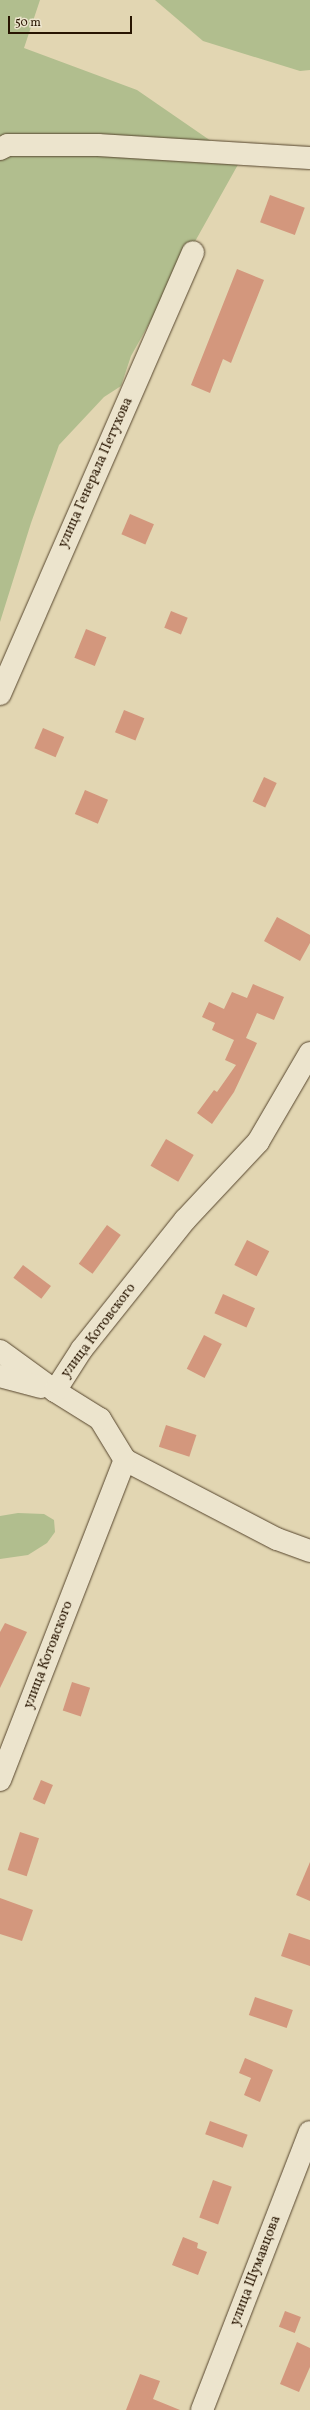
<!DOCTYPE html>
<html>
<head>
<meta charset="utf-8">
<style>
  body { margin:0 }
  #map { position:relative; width:310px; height:2410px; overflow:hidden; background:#e2d6b2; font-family:Vollkorn,serif }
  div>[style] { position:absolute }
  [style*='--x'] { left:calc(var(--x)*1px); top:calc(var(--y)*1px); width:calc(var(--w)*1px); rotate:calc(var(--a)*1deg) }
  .green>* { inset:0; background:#b1be8e }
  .building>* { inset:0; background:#d3977d; transform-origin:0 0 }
  .roads { filter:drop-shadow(0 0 1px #56452d) drop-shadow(0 0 1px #56452d) }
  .minor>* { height:22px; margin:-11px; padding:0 11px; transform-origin:11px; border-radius:11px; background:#ece4cd }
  span { translate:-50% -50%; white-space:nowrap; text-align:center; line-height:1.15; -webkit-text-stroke:3px #ece4cd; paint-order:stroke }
  .street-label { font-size:14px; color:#281501 }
  .scale { position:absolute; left:8px; top:16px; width:124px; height:18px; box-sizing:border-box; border:2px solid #281501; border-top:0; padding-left:5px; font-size:12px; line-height:14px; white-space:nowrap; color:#281501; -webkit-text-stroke:3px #ece4cd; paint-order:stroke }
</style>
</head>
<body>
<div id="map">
  <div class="green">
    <div style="clip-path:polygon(0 0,40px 0,24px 48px,137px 90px,240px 161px,131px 356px,121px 386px,104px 397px,59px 445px,31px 523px,0 622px)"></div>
    <div style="clip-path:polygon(155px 0,310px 0,310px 70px,300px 71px,203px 41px)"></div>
    <div style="clip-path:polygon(18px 1513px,44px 1514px,54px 1520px,55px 1532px,47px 1543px,28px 1555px,0 1559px,0 1516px)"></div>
  </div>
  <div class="building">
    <div style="left:270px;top:195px;width:37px;height:29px;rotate:20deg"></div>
    <div style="clip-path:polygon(237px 269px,264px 280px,231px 363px,223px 359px,210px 393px,191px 385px)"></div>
    <div style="left:130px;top:514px;width:26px;height:22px;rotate:23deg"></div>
    <div style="left:171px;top:611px;width:18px;height:18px;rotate:22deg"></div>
    <div style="left:86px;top:629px;width:22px;height:31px;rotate:22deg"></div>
    <div style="left:124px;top:710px;width:22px;height:24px;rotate:22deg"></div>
    <div style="left:43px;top:728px;width:23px;height:22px;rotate:23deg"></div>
    <div style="left:264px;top:777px;width:14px;height:27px;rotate:25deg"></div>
    <div style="left:85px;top:790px;width:25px;height:26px;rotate:23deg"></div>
    <div style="clip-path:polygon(277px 917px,310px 935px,310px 943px,300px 961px,264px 941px)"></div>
    <div style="clip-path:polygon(253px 984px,284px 997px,274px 1020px,257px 1013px,246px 1038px,257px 1043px,234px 1092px,212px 1124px,197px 1113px,214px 1090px,217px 1092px,236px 1065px,225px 1060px,234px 1040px,212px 1030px,215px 1023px,202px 1017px,209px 1002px,224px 1009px,232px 992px,247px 998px)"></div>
    <div style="left:166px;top:1139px;width:32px;height:31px;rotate:30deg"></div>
    <div style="left:107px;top:1225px;width:17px;height:48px;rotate:36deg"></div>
    <div style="left:247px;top:1240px;width:25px;height:28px;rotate:27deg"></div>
    <div style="left:23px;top:1265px;width:35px;height:16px;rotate:37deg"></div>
    <div style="left:223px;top:1294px;width:35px;height:21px;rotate:24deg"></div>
    <div style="left:204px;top:1335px;width:20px;height:38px;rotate:27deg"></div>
    <div style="left:166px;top:1425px;width:32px;height:23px;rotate:18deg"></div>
    <div style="clip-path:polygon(5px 1623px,27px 1632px,0 1688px,0 1632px)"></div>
    <div style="left:72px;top:1682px;width:19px;height:30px;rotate:18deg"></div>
    <div style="left:41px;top:1780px;width:13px;height:21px;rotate:23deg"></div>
    <div style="left:20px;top:1832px;width:20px;height:40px;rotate:18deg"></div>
    <div style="clip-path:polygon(310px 1862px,310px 1901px,296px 1895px)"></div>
    <div style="clip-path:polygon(0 1898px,33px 1910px,22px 1941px,0 1934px)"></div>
    <div style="clip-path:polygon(289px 1933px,310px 1940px,310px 1966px,281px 1956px)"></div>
    <div style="left:255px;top:1997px;width:40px;height:19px;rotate:19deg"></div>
    <div style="clip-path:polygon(245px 2058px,273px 2070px,260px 2102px,244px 2095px,251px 2078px,239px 2073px)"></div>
    <div style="left:210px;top:2121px;width:40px;height:14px;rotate:20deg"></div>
    <div style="left:213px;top:2180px;width:20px;height:40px;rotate:20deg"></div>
    <div style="clip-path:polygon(183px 2237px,198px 2243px,197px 2248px,207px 2252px,198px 2275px,172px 2265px)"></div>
    <div style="left:285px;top:2311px;width:17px;height:17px;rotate:21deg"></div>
    <div style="clip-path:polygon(297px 2342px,310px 2348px,310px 2367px,299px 2392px,280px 2384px)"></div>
    <div style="clip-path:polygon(140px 2374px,160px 2381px,153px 2399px,180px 2410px,126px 2410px)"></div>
  </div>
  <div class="roads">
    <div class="minor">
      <div style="--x:0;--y:149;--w:9;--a:-27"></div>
      <div style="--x:8;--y:145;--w:90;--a:0"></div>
      <div style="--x:98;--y:145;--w:212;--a:3.5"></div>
      <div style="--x:0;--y:694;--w:482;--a:-66.4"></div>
      <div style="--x:0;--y:1351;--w:68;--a:36"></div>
      <div style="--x:0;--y:1376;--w:42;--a:15"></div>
      <div style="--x:125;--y:1460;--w:171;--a:27.5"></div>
      <div style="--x:277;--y:1539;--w:35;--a:20"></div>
      <div style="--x:0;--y:1780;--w:344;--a:-68.7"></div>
      <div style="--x:125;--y:1460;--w:48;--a:-121.4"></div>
      <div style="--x:100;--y:1419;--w:53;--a:-148.1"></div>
      <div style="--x:55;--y:1391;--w:50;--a:-57.3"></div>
      <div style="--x:82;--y:1349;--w:165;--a:-51.4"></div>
      <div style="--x:185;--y:1220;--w:107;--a:-46.9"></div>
      <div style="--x:258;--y:1142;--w:103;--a:-59.7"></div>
      <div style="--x:202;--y:2410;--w:298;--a:-68.8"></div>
    </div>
  </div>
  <div class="street-label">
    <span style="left:96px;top:473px;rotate:-66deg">улица Генерала Петухова</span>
    <span style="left:99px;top:1331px;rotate:-53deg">улица Котовского</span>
    <span style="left:49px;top:1655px;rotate:-69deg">улица Котовского</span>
    <span style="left:256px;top:2271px;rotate:-69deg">улица Шумавцова</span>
  </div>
  <div class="scale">50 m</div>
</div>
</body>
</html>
